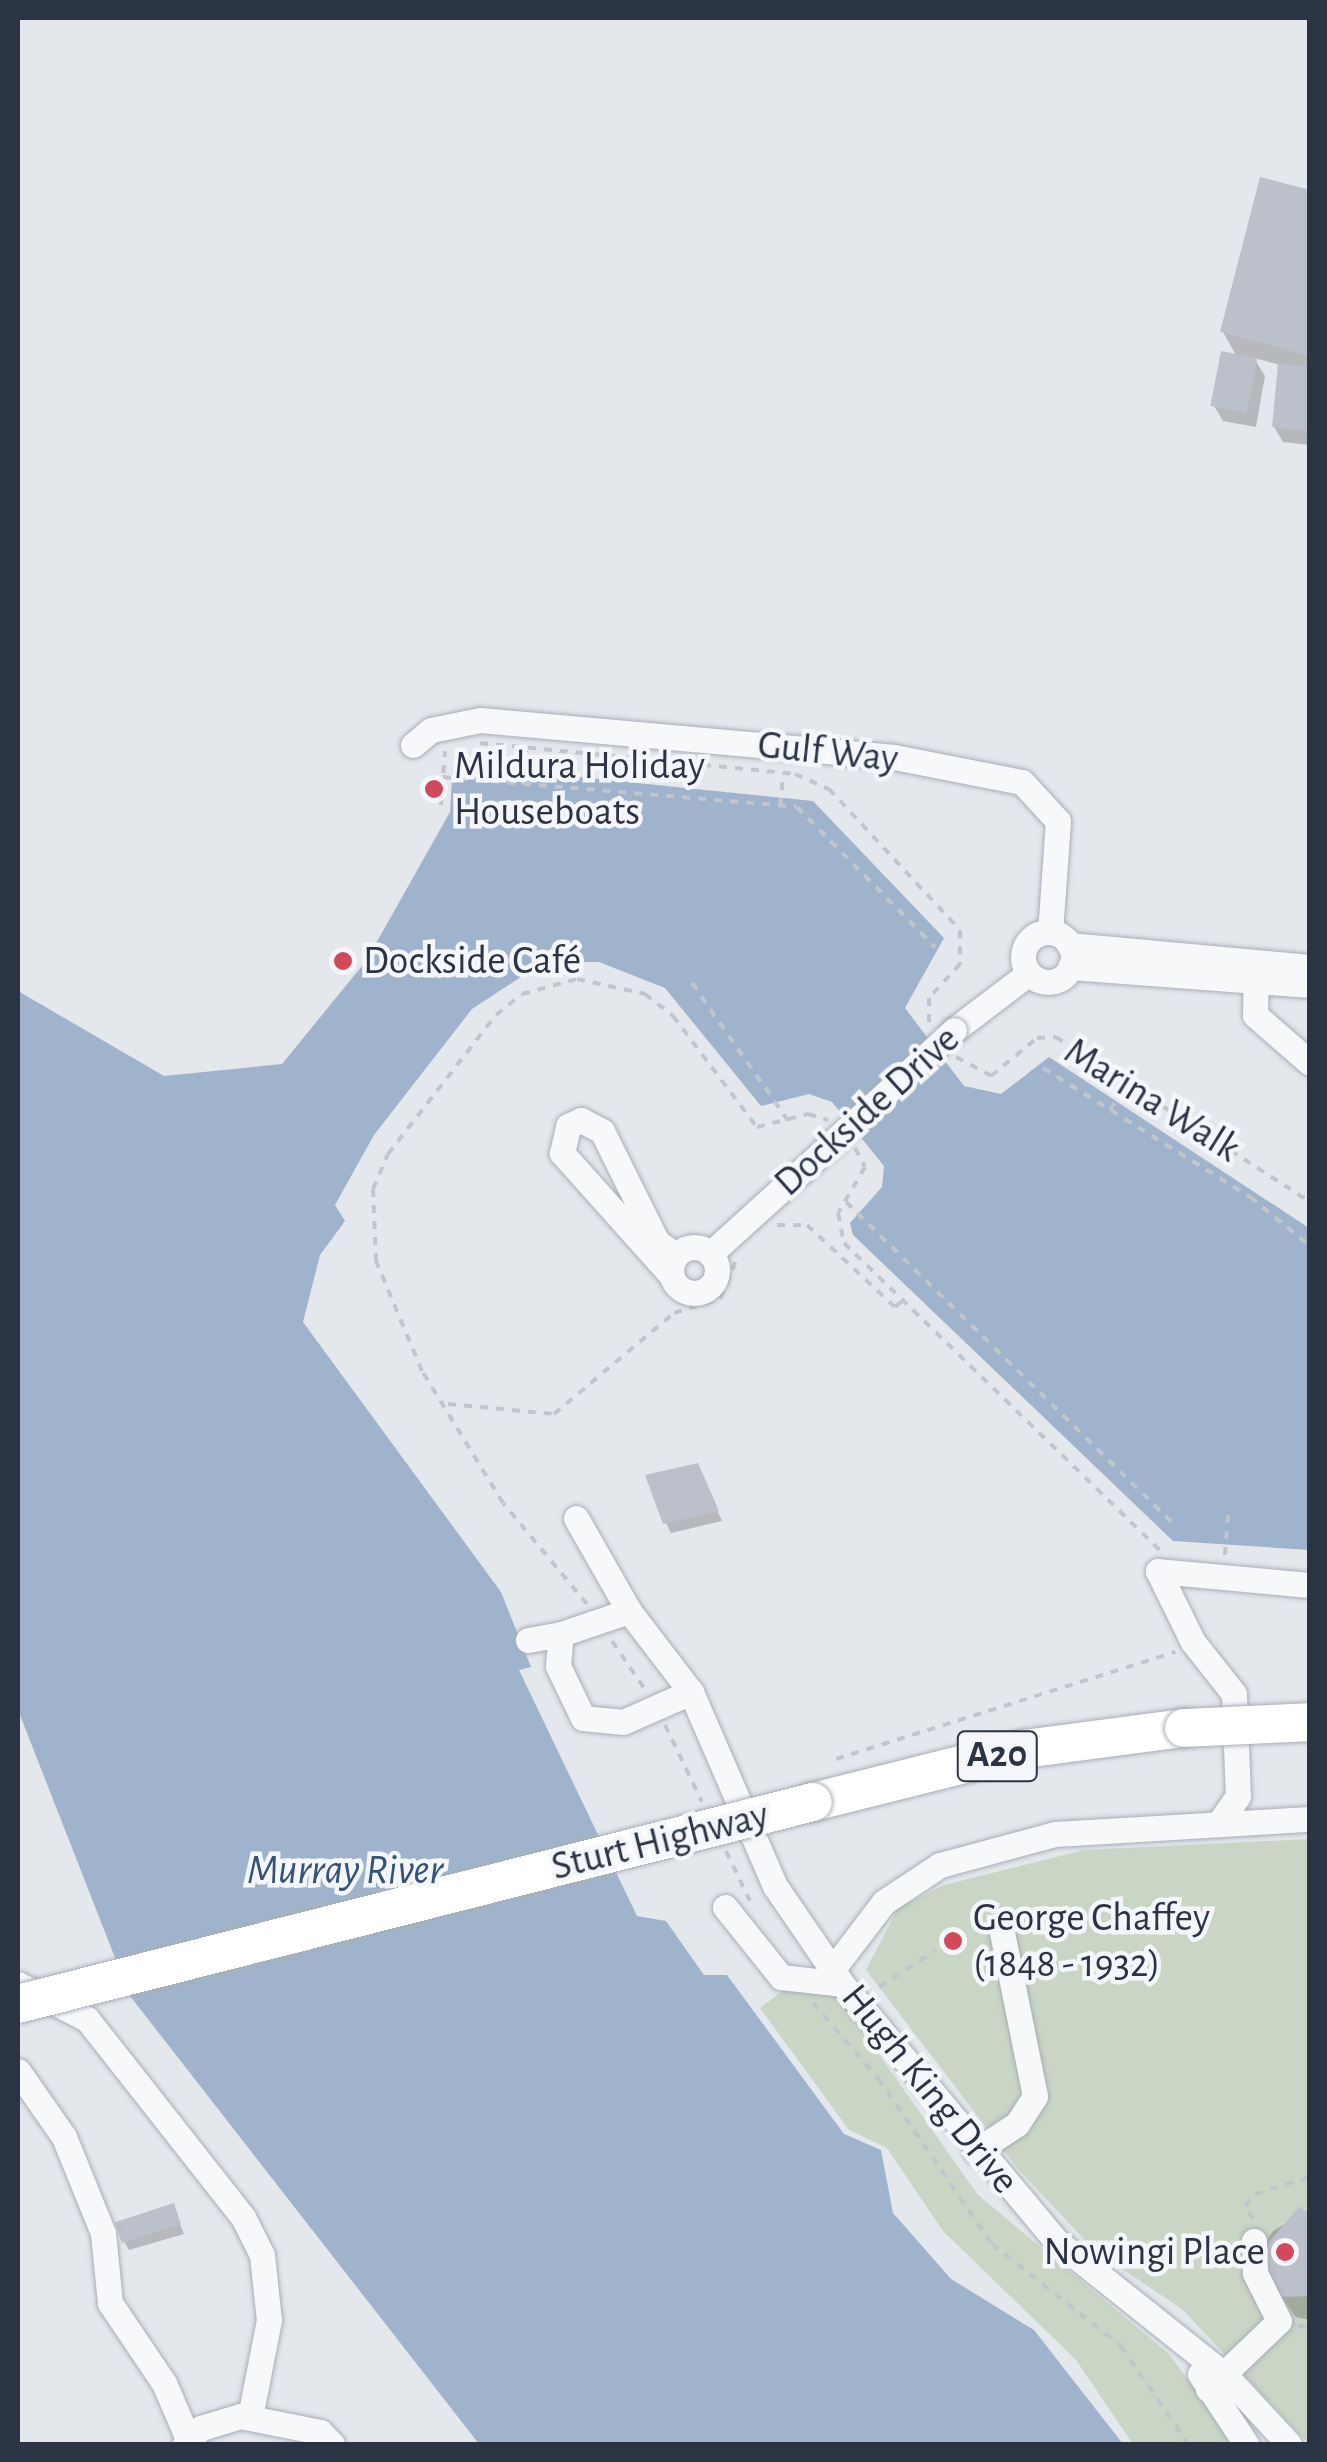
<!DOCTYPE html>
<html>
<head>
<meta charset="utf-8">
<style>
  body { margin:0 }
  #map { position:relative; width:1327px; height:2462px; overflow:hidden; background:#e4e7ec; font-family:"Alegreya Sans",sans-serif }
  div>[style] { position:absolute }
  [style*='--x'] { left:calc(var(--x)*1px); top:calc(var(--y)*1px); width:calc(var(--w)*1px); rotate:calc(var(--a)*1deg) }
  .green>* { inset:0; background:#c9d6c5 }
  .water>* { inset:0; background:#9fb4cc }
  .shadow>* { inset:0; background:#0003 }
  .building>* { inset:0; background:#bbc0ca; transform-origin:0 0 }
  .path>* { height:4px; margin-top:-2px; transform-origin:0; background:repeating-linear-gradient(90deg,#c2c5cb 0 8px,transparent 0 16px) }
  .roads { filter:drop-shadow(0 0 2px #a9aeb7) drop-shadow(0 0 2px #a9aeb7) }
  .minor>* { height:25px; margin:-12.5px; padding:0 12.5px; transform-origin:12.5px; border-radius:12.5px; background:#f7f8fa }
  .minor>.ring { margin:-12.5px; padding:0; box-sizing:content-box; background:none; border:25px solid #f7f8fa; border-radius:50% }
  .highway>* { height:38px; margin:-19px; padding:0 19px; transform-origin:19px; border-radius:19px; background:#fff }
  .bridges { filter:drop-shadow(0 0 2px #a9aeb7) drop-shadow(0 0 2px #a9aeb7) }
  .minor-bridge>* { height:25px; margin:-12.5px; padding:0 12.5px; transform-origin:12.5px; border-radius:12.5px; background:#f7f8fa }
  .highway-bridge>* { height:38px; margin:-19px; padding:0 19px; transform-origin:19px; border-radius:19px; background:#fff }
  .dots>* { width:28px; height:28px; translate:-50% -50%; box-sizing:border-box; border:5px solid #f4f6f9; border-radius:50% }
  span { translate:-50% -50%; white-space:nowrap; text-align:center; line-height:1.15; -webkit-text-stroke:9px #f4f6f9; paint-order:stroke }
  .shield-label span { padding:2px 8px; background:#f4f6f9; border:2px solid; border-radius:8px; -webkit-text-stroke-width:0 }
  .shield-label { font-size:38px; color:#2b3445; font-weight:700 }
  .street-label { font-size:40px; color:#2b3445 }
  .poi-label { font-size:40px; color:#2b3445 }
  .left { translate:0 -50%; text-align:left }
  .right { translate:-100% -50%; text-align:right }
  .water-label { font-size:42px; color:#34527a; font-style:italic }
  .frame { position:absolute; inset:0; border:20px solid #2b3445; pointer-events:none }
</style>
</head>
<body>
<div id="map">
  <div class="green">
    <div style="clip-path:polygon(1309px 1839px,1309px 2444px,1182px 2309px,1095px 2251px,1018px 2169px,866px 1970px,898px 1908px,944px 1885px,1084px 1850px)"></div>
    <div style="clip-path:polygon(816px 1965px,978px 2195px,1169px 2354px,1235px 2444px,1133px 2444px,1076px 2360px,943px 2231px,887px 2148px,849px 2130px,760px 2008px)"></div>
  </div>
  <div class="water">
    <div style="clip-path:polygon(453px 764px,813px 801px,944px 938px,905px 1008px,964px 1086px,1001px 1094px,1049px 1057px,1309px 1228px,1309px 1550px,1173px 1541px,853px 1235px,850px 1223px,882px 1187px,884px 1166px,832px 1102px,809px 1094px,761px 1106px,665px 988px,599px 962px,568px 962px,533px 969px,472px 1009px,374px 1135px,335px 1205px,345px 1221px,320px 1255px,303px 1322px,501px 1592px,531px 1667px,519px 1670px,637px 1916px,666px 1921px,704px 1975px,727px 1975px,844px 2134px,881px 2150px,893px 2213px,951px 2279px,1034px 2330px,1123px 2444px,479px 2444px,130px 1996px,18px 1710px,18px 991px,164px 1076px,282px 1064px,366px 961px,450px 812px)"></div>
  </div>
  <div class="shadow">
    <div style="clip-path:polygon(1310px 193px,1310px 445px,1283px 442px,1274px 427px,1280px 365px,1254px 358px,1265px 376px,1256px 427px,1223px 421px,1214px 406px,1237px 357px,1223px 332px)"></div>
    <div style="clip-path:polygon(702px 1476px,722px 1521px,671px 1533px,666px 1523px)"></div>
    <div style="clip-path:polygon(173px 2206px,184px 2234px,129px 2250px,123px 2240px)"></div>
    <div style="clip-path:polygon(1307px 2211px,1310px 2216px,1310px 2320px,1296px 2317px,1253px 2261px,1273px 2231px)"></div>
  </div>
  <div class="building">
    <div style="clip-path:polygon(1260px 177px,1310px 190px,1310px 356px,1220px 332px)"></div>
    <div style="left:1221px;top:351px;width:37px;height:56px;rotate:11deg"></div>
    <div style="clip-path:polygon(1278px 364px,1310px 367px,1309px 431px,1272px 427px)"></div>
    <div style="clip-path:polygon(698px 1463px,719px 1511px,663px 1524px,645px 1475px)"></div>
    <div style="left:174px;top:2203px;width:22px;height:62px;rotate:72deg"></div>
    <div style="clip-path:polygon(1299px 2207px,1310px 2213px,1310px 2296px,1281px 2297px,1265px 2283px,1263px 2249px)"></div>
  </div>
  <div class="path">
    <div style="--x:480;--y:743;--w:317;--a:5.6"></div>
    <div style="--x:795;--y:774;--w:37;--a:24"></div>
    <div style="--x:829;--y:789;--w:192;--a:47.1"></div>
    <div style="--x:960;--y:930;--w:34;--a:90"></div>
    <div style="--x:960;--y:964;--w:46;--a:132.4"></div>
    <div style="--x:929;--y:998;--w:24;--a:90"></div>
    <div style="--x:443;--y:777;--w:355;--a:4.8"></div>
    <div style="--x:797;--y:807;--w:197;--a:45.4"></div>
    <div style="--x:523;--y:784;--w:33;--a:-85"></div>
    <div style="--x:441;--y:805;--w:54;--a:-85.8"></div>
    <div style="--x:780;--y:806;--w:30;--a:-84"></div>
    <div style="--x:692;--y:983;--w:169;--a:55.1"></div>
    <div style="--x:956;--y:1057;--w:40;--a:28"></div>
    <div style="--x:991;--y:1076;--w:60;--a:-39.6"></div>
    <div style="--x:1037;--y:1038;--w:19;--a:-3"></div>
    <div style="--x:1056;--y:1037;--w:303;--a:33"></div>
    <div style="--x:1043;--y:1068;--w:244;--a:31.9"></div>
    <div style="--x:1250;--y:1197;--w:77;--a:39.2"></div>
    <div style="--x:1110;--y:1110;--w:31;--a:-58"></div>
    <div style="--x:855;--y:1148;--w:21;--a:62"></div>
    <div style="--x:865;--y:1167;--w:53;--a:120.4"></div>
    <div style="--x:838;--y:1213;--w:31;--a:79"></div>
    <div style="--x:844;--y:1243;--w:442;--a:44.2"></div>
    <div style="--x:846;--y:1202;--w:461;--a:44.5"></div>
    <div style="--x:777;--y:1225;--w:30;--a:0"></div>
    <div style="--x:807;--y:1225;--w:120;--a:43"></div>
    <div style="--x:895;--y:1307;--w:11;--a:-41"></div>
    <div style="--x:448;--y:1404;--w:106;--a:5.4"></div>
    <div style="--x:554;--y:1414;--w:157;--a:-40.1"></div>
    <div style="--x:674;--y:1313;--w:48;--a:-16.9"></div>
    <div style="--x:720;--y:1299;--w:41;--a:-67.2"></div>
    <div style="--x:1225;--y:1555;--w:40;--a:-85.7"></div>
    <div style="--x:587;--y:1604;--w:131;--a:-129.7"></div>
    <div style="--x:503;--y:1503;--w:155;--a:-121.5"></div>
    <div style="--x:422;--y:1371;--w:119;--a:-112.7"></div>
    <div style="--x:376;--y:1261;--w:72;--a:-92.4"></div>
    <div style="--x:373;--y:1189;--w:38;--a:-67"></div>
    <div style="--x:388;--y:1154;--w:176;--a:-52.2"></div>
    <div style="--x:496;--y:1015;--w:33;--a:-39"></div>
    <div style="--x:522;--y:994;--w:57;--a:-15.3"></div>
    <div style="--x:577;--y:979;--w:70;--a:12.4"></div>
    <div style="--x:645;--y:994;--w:36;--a:38"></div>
    <div style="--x:673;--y:1016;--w:139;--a:52.9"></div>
    <div style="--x:757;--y:1127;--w:53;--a:-14.3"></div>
    <div style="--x:808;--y:1114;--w:21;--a:17"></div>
    <div style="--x:612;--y:1641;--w:60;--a:55.8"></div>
    <div style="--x:665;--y:1725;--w:85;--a:64.3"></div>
    <div style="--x:836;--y:1759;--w:356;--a:-17.5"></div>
    <div style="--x:726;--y:1851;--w:55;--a:64.4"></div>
    <div style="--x:879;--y:1987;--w:68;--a:-33"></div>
    <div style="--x:813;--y:2003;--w:99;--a:49.1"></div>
    <div style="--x:878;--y:2078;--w:201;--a:55.5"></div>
    <div style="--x:992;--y:2244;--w:164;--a:38.3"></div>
    <div style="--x:1121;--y:2346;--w:119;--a:55.6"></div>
    <div style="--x:1253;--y:2219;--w:15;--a:-122"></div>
    <div style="--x:1245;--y:2206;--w:16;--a:-50"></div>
    <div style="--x:1255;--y:2194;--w:58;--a:-17.2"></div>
    <div style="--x:1298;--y:2326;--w:12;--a:5"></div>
  </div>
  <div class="roads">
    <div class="minor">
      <div style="--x:413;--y:745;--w:23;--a:-40"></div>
      <div style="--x:431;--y:730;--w:50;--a:-11.5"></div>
      <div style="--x:480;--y:720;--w:416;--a:5.1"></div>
      <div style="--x:894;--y:757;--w:130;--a:11.1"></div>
      <div style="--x:1022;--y:782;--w:53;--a:47.3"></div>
      <div style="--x:1058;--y:821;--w:111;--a:94.1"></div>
      <div class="ring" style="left:1023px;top:932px;width:25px;height:25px"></div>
      <div style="--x:1069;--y:945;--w:242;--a:5.2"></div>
      <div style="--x:1070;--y:967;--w:241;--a:4.3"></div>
      <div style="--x:1256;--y:967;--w:48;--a:91.2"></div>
      <div style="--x:1255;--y:1015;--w:73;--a:41.1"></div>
      <div style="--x:954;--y:1030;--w:94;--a:-37.2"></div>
      <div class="ring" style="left:671px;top:1247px;width:21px;height:21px"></div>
      <div style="--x:710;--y:1254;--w:162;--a:-42.2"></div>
      <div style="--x:671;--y:1275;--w:164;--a:-131.8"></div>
      <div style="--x:562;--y:1153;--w:28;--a:-77"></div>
      <div style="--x:568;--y:1126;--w:14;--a:-25"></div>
      <div style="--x:581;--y:1120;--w:24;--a:28"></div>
      <div style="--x:602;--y:1131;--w:124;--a:63.6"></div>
      <div style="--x:657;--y:1242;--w:23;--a:34"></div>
      <div style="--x:576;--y:1518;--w:107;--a:60.3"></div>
      <div style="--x:1158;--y:1571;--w:79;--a:63.8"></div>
      <div style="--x:1193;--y:1642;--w:66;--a:51.7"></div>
      <div style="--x:1234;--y:1694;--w:102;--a:87.8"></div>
      <div style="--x:1238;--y:1796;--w:32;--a:125"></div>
      <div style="--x:1158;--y:1571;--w:153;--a:5.3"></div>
      <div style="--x:528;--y:1640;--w:34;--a:-10"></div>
      <div style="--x:691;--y:1692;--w:74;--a:156.2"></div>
      <div style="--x:623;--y:1722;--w:40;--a:-174.3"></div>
      <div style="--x:583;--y:1718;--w:58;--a:-115.7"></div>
      <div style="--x:558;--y:1666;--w:32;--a:-85"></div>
      <div style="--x:561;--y:1634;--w:72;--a:-18.7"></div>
      <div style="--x:629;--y:1611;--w:102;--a:52.6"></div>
      <div style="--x:691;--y:1692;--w:211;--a:66.6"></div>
      <div style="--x:775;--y:1886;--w:119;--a:55.6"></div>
      <div style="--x:842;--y:1984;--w:333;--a:50.2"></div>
      <div style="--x:1055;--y:2240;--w:217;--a:38.5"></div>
      <div style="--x:1225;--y:2375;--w:94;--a:47.2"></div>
      <div style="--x:725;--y:1907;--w:90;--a:51.3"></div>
      <div style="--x:781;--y:1977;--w:61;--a:6.5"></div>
      <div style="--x:832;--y:1970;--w:86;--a:-52.6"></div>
      <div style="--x:884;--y:1902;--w:67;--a:-33.5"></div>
      <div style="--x:940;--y:1865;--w:119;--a:-15.1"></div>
      <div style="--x:1055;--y:1834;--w:255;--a:-3.4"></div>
      <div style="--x:18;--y:1984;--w:77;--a:26.9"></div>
      <div style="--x:87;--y:2019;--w:252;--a:51.8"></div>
      <div style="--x:243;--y:2217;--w:42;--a:63.4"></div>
      <div style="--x:262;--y:2255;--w:65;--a:83.9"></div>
      <div style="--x:269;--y:2320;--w:99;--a:101.1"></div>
      <div style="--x:18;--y:2071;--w:80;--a:55.1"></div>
      <div style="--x:64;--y:2137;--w:104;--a:67.9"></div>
      <div style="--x:103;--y:2233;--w:70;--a:84.3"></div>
      <div style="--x:110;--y:2303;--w:97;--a:56"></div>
      <div style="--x:164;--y:2383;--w:63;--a:66.7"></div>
      <div style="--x:976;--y:2151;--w:49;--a:-33.4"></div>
      <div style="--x:1017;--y:2124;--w:33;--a:-57"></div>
      <div style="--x:1035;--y:2096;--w:167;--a:-101.4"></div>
      <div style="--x:1200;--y:2374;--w:84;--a:56.7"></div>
      <div style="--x:1208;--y:2389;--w:98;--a:-43.8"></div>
      <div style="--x:1279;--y:2321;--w:54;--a:-116.6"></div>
      <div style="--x:1255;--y:2273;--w:32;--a:-92"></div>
      <div style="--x:185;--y:2444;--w:23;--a:-45"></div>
      <div style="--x:201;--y:2428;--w:41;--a:-17.1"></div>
      <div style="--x:240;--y:2416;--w:82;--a:11.3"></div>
      <div style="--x:320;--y:2432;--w:17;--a:45"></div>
    </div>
    <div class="highway">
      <div style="--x:813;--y:1802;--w:218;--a:-14.1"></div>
      <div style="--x:1024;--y:1749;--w:161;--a:-7.5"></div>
    </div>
  </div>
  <div class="bridges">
    <div class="minor-bridge">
      <div style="--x:830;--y:1145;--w:169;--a:-42.8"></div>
    </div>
    <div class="highway-bridge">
      <div style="--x:1184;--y:1728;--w:126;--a:-2.7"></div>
      <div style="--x:18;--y:2004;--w:820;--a:-14.26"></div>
    </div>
  </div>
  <div class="dots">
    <div style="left:434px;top:789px;background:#d1495b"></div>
    <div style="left:343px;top:961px;background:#d1495b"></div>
    <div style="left:953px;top:1941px;background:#d1495b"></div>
    <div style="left:1285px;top:2252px;background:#d1495b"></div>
  </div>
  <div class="shield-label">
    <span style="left:997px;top:1756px">A20</span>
  </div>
  <div class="street-label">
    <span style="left:828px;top:752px;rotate:6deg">Gulf Way</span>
    <span style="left:1152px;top:1100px;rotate:32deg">Marina Walk</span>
    <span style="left:867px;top:1111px;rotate:-42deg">Dockside Drive</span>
    <span style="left:660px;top:1841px;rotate:-14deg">Sturt Highway</span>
    <span style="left:930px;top:2089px;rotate:51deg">Hugh King Drive</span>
  </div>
  <div class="poi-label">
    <span class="left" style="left:454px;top:789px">Mildura Holiday<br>Houseboats</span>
    <span class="left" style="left:363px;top:961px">Dockside Café</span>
    <span class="left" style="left:973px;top:1941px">George Chaffey<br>(1848 - 1932)</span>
    <span class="right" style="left:1265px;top:2252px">Nowingi Place</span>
  </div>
  <div class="water-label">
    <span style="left:345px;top:1870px">Murray River</span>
  </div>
  <div class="frame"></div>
</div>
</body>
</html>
